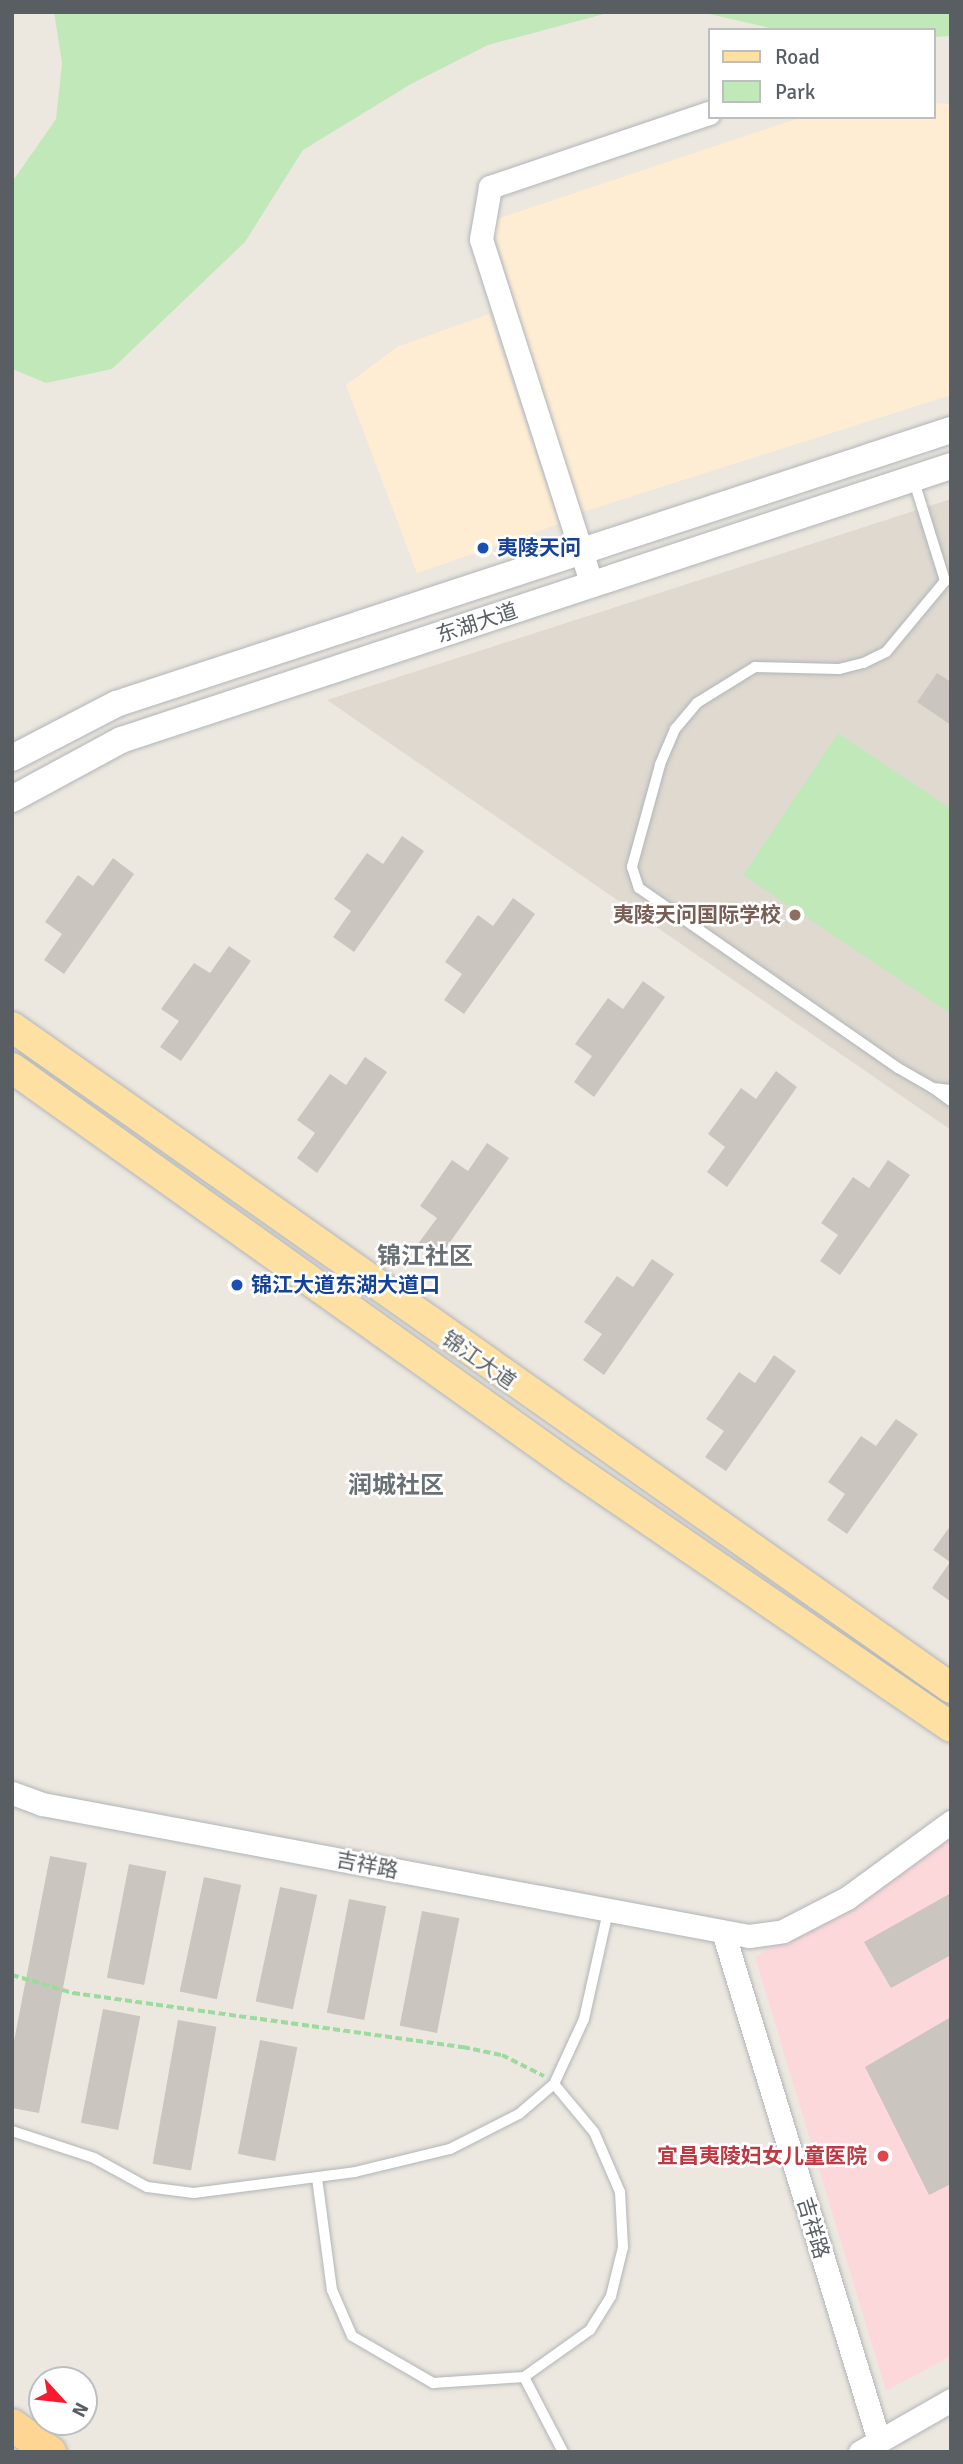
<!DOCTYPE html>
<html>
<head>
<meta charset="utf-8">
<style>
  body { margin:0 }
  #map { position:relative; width:963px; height:2464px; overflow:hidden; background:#ede8df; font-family:Signika,"Noto Sans SC",sans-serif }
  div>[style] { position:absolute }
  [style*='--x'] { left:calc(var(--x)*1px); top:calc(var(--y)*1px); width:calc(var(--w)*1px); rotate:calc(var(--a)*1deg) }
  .commercial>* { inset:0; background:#ffedd3 }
  .education>* { inset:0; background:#dfd9d0 }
  .medical>* { inset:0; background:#fdd8db }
  .green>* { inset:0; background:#c1e8b9 }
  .building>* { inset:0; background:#cac5be; transform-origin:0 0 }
  .path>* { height:3.5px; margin-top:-1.75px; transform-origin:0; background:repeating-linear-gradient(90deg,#9bdba0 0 7px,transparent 0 10.5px) }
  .roads { filter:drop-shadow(0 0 2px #b1b5b9) drop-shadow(0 0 2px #b1b5b9) }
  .service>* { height:10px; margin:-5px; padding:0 5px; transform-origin:5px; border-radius:5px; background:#fff }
  .tertiary>* { height:23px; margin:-11.5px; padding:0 11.5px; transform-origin:11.5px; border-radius:11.5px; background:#fff }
  .secondary>* { height:26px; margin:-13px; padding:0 13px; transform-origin:13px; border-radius:13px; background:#fff }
  .primary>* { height:30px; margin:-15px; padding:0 15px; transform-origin:15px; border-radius:15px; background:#ffe0a3 }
  .trunk>* { height:32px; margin:-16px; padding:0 16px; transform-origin:16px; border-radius:16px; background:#ffd594 }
  .dots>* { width:19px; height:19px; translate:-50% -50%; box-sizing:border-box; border:4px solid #fff; border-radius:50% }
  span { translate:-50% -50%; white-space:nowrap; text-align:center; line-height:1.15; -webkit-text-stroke:5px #fff; paint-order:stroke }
  .transit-label { font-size:21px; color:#164399; font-weight:700 }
  .left { translate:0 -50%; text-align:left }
  .street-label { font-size:21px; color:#585e62 }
  .education-label { font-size:21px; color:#785e54; font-weight:700 }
  .right { translate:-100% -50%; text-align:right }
  .health-label { font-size:21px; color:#be3a42; font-weight:700 }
  .quarter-label { font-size:24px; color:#697174; font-weight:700 }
  .frame { position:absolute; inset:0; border:14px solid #585e62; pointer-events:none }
  .legend { position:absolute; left:708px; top:28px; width:228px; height:91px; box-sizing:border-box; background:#fff; border:2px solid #bcbfc0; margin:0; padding:9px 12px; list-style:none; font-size:21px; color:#585e62 }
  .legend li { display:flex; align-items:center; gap:14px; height:35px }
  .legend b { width:35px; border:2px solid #bcbfc0 }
  .north { position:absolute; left:28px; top:2366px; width:70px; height:70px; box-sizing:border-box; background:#fff; border:2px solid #bcbfc0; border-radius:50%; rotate:117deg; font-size:19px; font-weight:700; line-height:28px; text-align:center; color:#585e62 }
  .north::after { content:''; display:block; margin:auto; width:24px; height:32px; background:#f81b30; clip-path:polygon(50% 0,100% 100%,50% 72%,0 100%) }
</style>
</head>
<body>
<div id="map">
  <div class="commercial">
    <div style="clip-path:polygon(933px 103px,951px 104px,951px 395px,576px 514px,491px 221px,802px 117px,933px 117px)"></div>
    <div style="clip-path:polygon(489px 314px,559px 524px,417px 573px,346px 385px,397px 347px)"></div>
  </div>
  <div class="education">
    <div style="clip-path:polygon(951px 499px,951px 1130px,327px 700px)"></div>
  </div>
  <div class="medical">
    <div style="clip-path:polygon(951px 1840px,951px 2356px,886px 2391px,755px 1957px)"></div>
  </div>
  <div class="green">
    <div style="clip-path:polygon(54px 12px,659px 12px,604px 14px,488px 45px,411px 84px,303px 150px,245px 242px,112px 369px,46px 383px,12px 369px,12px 182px,56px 119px,62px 63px)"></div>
    <div style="clip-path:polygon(700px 12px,951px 12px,951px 36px,933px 37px,933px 30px,779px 30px)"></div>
    <div style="clip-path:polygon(838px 733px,951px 809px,951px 1014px,743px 875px)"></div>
  </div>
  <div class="building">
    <div style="clip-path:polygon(937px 673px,951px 682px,951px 725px,917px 702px)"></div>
    <div style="clip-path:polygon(402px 836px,424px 851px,354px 952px,333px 937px,351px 911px,334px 899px,367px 853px,383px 864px)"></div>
    <div style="clip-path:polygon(113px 858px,134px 874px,64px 974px,44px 960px,62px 934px,45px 922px,78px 875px,93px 886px)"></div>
    <div style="clip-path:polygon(513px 898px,535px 914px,464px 1014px,444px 1000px,462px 974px,445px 962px,478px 915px,493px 926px)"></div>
    <div style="clip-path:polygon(229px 946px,251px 961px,181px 1061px,160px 1047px,179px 1021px,161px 1009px,194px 963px,210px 973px)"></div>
    <div style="clip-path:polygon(643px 981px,665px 997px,594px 1097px,574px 1082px,592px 1056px,575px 1044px,608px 998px,623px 1009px)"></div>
    <div style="clip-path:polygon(365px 1057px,387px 1072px,317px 1173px,297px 1158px,315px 1133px,297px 1120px,330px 1074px,346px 1085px)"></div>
    <div style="clip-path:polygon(776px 1071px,797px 1087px,727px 1187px,707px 1172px,725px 1147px,708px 1134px,741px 1088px,756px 1099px)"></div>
    <div style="clip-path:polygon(487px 1143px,509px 1158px,439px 1258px,418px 1244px,437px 1218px,420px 1206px,452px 1160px,468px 1171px)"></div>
    <div style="clip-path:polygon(888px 1160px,910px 1175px,840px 1275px,820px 1261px,838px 1235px,821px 1223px,853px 1177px,869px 1188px)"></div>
    <div style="clip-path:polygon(652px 1259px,674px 1274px,604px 1375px,583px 1360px,602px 1334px,584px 1322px,617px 1276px,633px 1287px)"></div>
    <div style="clip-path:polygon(774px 1355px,796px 1371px,726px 1471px,705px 1457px,724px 1431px,706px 1419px,739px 1372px,755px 1383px)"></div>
    <div style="clip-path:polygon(896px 1419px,918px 1434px,847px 1534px,827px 1520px,845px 1494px,828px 1482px,861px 1436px,876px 1446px)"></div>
    <div style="clip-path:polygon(951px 1525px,951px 1602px,932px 1588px,950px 1562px,933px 1550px)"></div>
    <div style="clip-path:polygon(50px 1856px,87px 1863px,39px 2113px,12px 2108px,12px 2051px)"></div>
    <div style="left:129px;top:1864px;width:38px;height:116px;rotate:11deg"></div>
    <div style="left:204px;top:1877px;width:38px;height:117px;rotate:12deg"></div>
    <div style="left:280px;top:1887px;width:38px;height:117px;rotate:12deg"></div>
    <div style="clip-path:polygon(951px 1893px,951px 1955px,891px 1988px,864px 1942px)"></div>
    <div style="left:349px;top:1899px;width:38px;height:116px;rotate:11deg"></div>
    <div style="left:422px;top:1911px;width:38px;height:117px;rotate:11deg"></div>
    <div style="left:103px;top:2009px;width:38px;height:116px;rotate:11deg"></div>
    <div style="clip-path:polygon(951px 2017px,951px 2184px,929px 2195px,865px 2067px)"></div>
    <div style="left:178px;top:2020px;width:39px;height:146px;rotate:10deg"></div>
    <div style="left:260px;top:2040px;width:38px;height:116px;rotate:11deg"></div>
  </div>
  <div class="path">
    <div style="--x:12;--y:1975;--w:64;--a:16.4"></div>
    <div style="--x:73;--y:1993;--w:394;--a:7.9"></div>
    <div style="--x:463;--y:2047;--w:40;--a:12"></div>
    <div style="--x:502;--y:2055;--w:47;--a:26.6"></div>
  </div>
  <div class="roads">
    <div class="service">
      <div style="--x:913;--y:478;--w:108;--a:72.7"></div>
      <div style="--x:945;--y:581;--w:92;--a:129.7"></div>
      <div style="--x:886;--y:652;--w:25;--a:154"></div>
      <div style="--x:863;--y:663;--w:25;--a:166"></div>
      <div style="--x:839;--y:669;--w:84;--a:-178.6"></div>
      <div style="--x:755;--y:667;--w:68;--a:148.2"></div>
      <div style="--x:697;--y:703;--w:34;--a:130"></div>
      <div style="--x:675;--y:729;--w:39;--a:113"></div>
      <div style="--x:660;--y:765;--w:106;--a:105.4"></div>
      <div style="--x:632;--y:867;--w:22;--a:72"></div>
      <div style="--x:639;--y:888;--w:315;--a:34.8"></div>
      <div style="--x:898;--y:1068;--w:40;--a:29.7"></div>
      <div style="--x:933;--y:1088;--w:18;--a:6"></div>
      <div style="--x:933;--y:1088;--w:22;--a:36"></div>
      <div style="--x:12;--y:2131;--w:86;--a:18.2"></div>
      <div style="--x:94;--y:2158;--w:60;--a:28.7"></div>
      <div style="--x:147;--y:2187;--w:47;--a:7.3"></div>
      <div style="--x:194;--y:2193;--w:162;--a:-7.4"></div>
      <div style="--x:355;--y:2172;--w:98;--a:-13.6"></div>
      <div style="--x:450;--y:2149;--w:77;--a:-26.9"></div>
      <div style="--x:519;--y:2114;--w:46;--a:-40.6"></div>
      <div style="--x:554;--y:2084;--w:72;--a:-65.2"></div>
      <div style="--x:584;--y:2019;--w:110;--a:-77.4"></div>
      <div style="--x:317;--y:2178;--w:113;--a:82.4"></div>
      <div style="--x:332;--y:2290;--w:50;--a:66.5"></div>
      <div style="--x:352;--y:2336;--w:94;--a:30.1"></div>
      <div style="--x:433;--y:2383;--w:91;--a:-3.8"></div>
      <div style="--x:524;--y:2377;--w:81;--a:-35.5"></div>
      <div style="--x:590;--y:2330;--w:40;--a:-58"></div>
      <div style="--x:611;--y:2296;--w:50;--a:-76.2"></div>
      <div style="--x:623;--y:2247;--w:55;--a:-93.1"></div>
      <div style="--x:620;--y:2192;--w:65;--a:-113.4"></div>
      <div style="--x:594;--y:2132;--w:62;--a:-129.8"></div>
      <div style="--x:524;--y:2377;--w:85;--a:62.5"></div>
    </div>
    <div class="tertiary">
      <div style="--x:592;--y:585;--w:363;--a:-107.8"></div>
      <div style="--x:481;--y:239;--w:53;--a:-80.2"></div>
      <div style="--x:490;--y:187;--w:231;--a:-18.7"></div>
      <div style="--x:12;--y:1793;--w:32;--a:20"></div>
      <div style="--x:42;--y:1804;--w:719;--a:10.58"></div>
      <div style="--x:749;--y:1936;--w:34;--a:-8"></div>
      <div style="--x:783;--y:1931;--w:72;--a:-27.3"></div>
      <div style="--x:847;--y:1898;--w:129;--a:-36.2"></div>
      <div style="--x:724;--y:1935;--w:529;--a:72.97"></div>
      <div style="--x:860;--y:2452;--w:105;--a:-29.7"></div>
    </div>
    <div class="secondary">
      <div style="--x:12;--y:758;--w:117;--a:-27.4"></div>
      <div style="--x:116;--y:704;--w:879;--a:-18.17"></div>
      <div style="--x:12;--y:799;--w:124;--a:-28.4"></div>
      <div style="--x:121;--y:740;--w:874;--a:-18.27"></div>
    </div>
    <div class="primary">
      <div style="--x:12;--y:1027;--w:1148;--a:35.14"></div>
      <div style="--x:12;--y:1068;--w:689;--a:35.49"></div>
      <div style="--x:573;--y:1468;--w:458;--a:34.4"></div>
    </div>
    <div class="trunk">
      <div style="--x:12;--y:2425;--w:47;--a:35.4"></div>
    </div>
  </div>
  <div class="dots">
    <div style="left:483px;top:548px;background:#1a4fb4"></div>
    <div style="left:795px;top:915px;background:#8d6e63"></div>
    <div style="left:237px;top:1285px;background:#1a4fb4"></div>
    <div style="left:883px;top:2156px;background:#e0444e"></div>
  </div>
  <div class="transit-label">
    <span class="left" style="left:497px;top:548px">夷陵天问</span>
    <span class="left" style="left:251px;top:1285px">锦江大道东湖大道口</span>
  </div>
  <div class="street-label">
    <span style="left:477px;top:623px;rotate:-18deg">东湖大道</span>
    <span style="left:479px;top:1360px;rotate:35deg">锦江大道</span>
    <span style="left:367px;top:1865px;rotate:11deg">吉祥路</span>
    <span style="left:813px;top:2228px;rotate:73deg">吉祥路</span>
  </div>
  <div class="education-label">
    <span class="right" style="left:781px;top:915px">夷陵天问国际学校</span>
  </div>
  <div class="health-label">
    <span class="right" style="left:867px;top:2156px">宜昌夷陵妇女儿童医院</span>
  </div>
  <div class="quarter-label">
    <span style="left:425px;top:1257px">锦江社区</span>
    <span style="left:396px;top:1486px">润城社区</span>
  </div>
  <div class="frame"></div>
  <ul class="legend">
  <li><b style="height:9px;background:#ffe0a3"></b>Road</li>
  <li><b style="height:19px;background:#c1e8b9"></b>Park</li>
  </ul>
  <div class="north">N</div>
</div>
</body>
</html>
